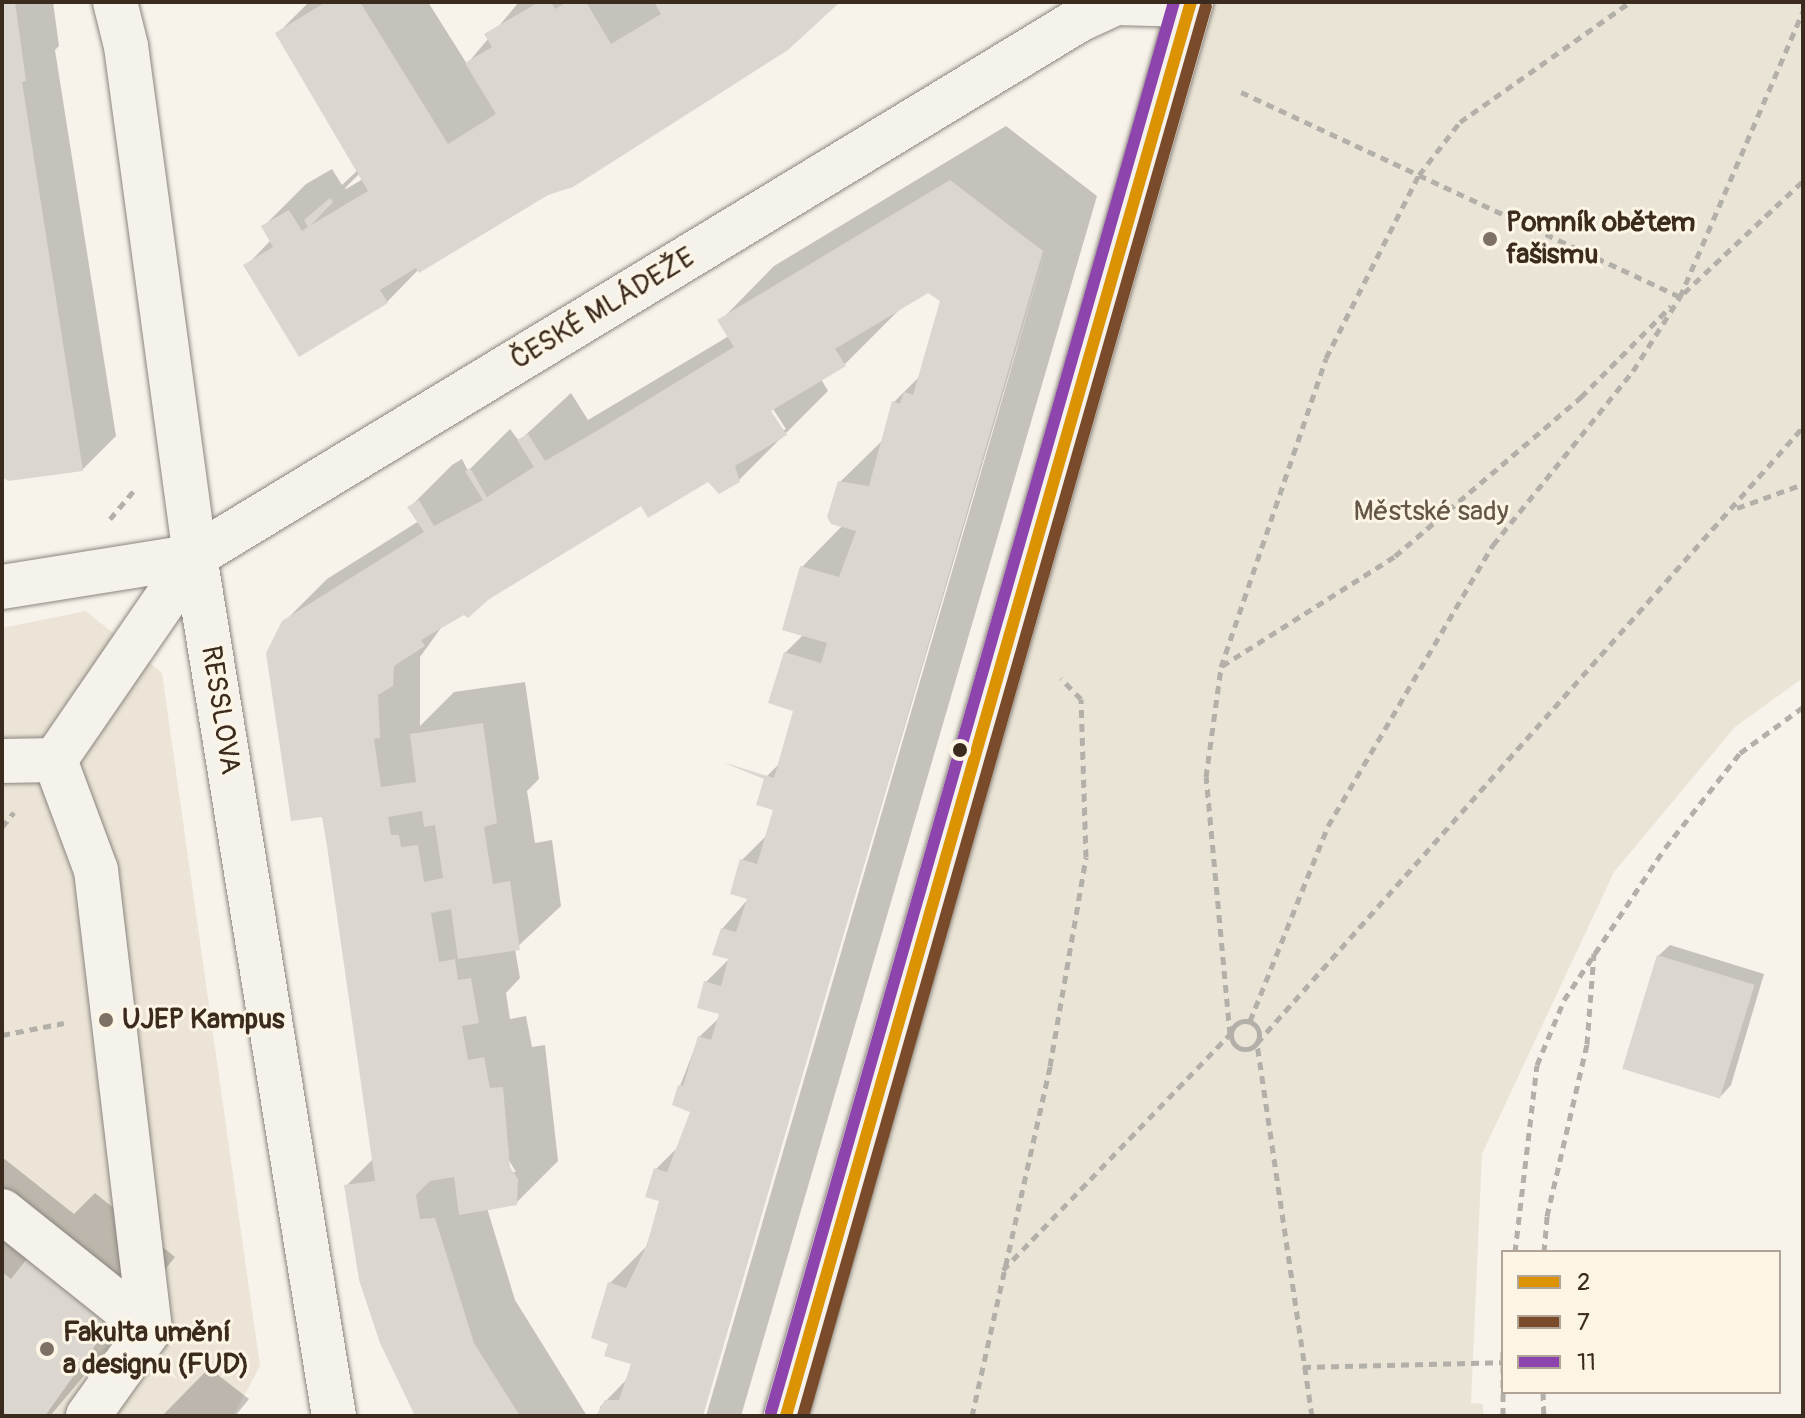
<!DOCTYPE html>
<html>
<head>
<meta charset="utf-8">
<style>
  body { margin:0 }
  #map { position:relative; width:1805px; height:1418px; overflow:hidden; background:#f7f3ea; font-family:Pangolin,sans-serif }
  div>[style] { position:absolute }
  [style*='--x'] { left:calc(var(--x)*1px); top:calc(var(--y)*1px); width:calc(var(--w)*1px); rotate:calc(var(--a)*1deg) }
  .built>* { inset:0; background:#ebe4d7 }
  .green>* { inset:0; background:#eae4d7 }
  .shadow>* { inset:0; background:#0003 }
  .building>* { inset:0; background:#dbd7d0; transform-origin:0 0 }
  .path>* { height:5px; margin-top:-2.5px; transform-origin:0; background:repeating-linear-gradient(90deg,#b3afa9 0 8px,transparent 0 14px) }
  .path>.ring { margin:-2.5px; padding:0; box-sizing:content-box; background:none; border:5px solid #b3afa9; border-radius:50% }
  .roads { filter:drop-shadow(0 0 2px #8b867f) drop-shadow(0 0 2px #8b867f) }
  .minor>* { height:44px; margin:-22px; padding:0 22px; transform-origin:22px; border-radius:22px; background:#f5f2ec }
  .bus-1>* { height:12px; margin:-6px; padding:0 6px; transform-origin:6px; border-radius:6px; background:#db9304 }
  .bus-2>* { height:12px; margin:-6px; padding:0 6px; transform-origin:6px; border-radius:6px; background:#7a4b2a }
  .bus-3>* { height:12px; margin:-6px; padding:0 6px; transform-origin:6px; border-radius:6px; background:#8e44ad }
  .dots>* { width:22px; height:22px; translate:-50% -50%; box-sizing:border-box; border:4px solid #fcf5e5; border-radius:50% }
  span { translate:-50% -50%; white-space:nowrap; text-align:center; line-height:1.15; -webkit-text-stroke:6px #fcf5e5; paint-order:stroke }
  .poi-label { font-size:28px; color:#3b2a1e; font-weight:700 }
  .left { translate:0 -50%; text-align:left }
  .street-label { font-size:28px; color:#3b2a1e }
  .park-label { font-size:28px; color:#645648 }
  .frame { position:absolute; inset:0; border:4px solid #3b2a1e; pointer-events:none }
  .legend { position:absolute; left:1501px; top:1250px; width:280px; height:144px; box-sizing:border-box; background:#fcf5e5; border:2px solid #afa495; margin:0; padding:10px 14px; list-style:none; font-size:24px; color:#3b2a1e }
  .legend li { display:flex; align-items:center; gap:16px; height:40px }
  .legend b { width:40px; border:2px solid #afa495 }
</style>
</head>
<body>
<div id="map">
  <div class="built">
    <div style="clip-path:polygon(86px 611px,162px 673px,260px 1366px,233px 1416px,2px 1416px,2px 628px)"></div>
  </div>
  <div class="green">
    <div style="clip-path:polygon(1195px 2px,1803px 2px,1803px 678px,1735px 727px,1614px 872px,1482px 1154px,1471px 1403px,1483px 1404px,1483px 1416px,786px 1416px)"></div>
  </div>
  <div class="shadow">
    <div style="clip-path:polygon(2px 2px,53px 2px,59px 46px,55px 50px,116px 436px,83px 469px,2px 479px)"></div>
    <div style="clip-path:polygon(evenodd,309px 2px,428px 2px,467px 64px,519px 2px,835px 2px,547px 194px,419px 269px,387px 302px,246px 266px,271px 240px,263px 227px,306px 184px,332px 169px,342px 185px,358px 170px,277px 34px,309px 2px,360px 173px,363px 179px,346px 189px,345px 188px,360px 173px)"></div>
    <div style="clip-path:polygon(evenodd,1006px 126px,1097px 196px,741px 1416px,706px 1416px,1048px 242px,701px 1416px,599px 1416px,600px 1407px,628px 1378px,633px 1363px,610px 1342px,593px 1337px,610px 1283px,646px 1247px,662px 1199px,656px 1169px,680px 1145px,693px 1111px,680px 1086px,699px 1037px,720px 1017px,706px 982px,730px 958px,722px 929px,749px 898px,742px 860px,767px 835px,775px 808px,767px 776px,781px 762px,796px 710px,785px 653px,804px 634px,802px 567px,843px 525px,840px 482px,884px 439px,894px 402px,920px 376px,942px 300px,929px 290px,899px 310px,845px 364px,821px 379px,828px 391px,739px 480px,708px 480px,641px 504px,443px 625px,420px 657px,420px 726px,454px 692px,525px 682px,539px 779px,527px 791px,530px 809px,535px 843px,552px 840px,561px 906px,515px 949px,520px 978px,506px 993px,510px 1019px,526px 1016px,532px 1047px,545px 1045px,558px 1161px,516px 1203px,487px 1208px,515px 1300px,587px 1416px,419px 1416px,346px 1186px,374px 1158px,324px 814px,284px 622px,327px 579px,419px 521px,410px 507px,452px 465px,462px 459px,468px 471px,510px 429px,519px 441px,571px 393px,588px 420px,729px 336px,720px 321px,774px 266px,1006px 126px,768px 409px,773px 409px,786px 429px,782px 431px,768px 409px,1006px 126px,507px 1157px,516px 1172px,511px 1172px,507px 1157px)"></div>
    <div style="clip-path:polygon(1670px 945px,1764px 974px,1731px 1085px,1720px 1097px,1658px 956px)"></div>
    <div style="clip-path:polygon(2px 1157px,74px 1214px,95px 1193px,175px 1257px,133px 1310px,137px 1313px,50px 1416px,2px 1416px)"></div>
    <div style="clip-path:polygon(209px 1368px,249px 1399px,235px 1416px,162px 1416px)"></div>
  </div>
  <div class="building">
    <div style="clip-path:polygon(2px 2px,15px 2px,26px 81px,22px 82px,83px 471px,8px 481px,2px 477px)"></div>
    <div style="clip-path:polygon(326px 2px,360px 2px,448px 144px,496px 114px,465px 63px,492px 47px,484px 34px,539px 2px,551px 2px,555px 9px,567px 2px,586px 2px,611px 44px,661px 14px,654px 2px,840px 2px,788px 50px,573px 187px,548px 195px,419px 273px,416px 268px,380px 290px,388px 303px,299px 357px,243px 265px,273px 247px,261px 226px,289px 210px,302px 231px,308px 227px,304px 220px,330px 198px,333px 202px,311px 225px,368px 191px,275px 33px)"></div>
    <div style="clip-path:polygon(evenodd,950px 180px,1043px 251px,703px 1416px,596px 1416px,605px 1400px,619px 1400px,631px 1364px,604px 1356px,608px 1344px,591px 1338px,608px 1282px,626px 1288px,647px 1245px,659px 1201px,645px 1197px,654px 1168px,667px 1172px,690px 1112px,672px 1105px,678px 1085px,683px 1086px,698px 1036px,711px 1040px,719px 1014px,697px 1008px,704px 981px,721px 986px,728px 959px,712px 955px,721px 928px,736px 932px,747px 899px,730px 894px,735px 876px,740px 859px,757px 864px,773px 810px,756px 805px,764px 779px,722px 762px,774px 778px,793px 711px,768px 703px,784px 652px,821px 663px,827px 643px,782px 630px,800px 566px,839px 577px,856px 531px,831px 524px,827px 517px,838px 481px,869px 486px,892px 401px,900px 404px,904px 392px,913px 395px,940px 301px,928px 293px,835px 349px,846px 366px,771px 411px,787px 435px,735px 466px,740px 482px,719px 494px,708px 482px,648px 518px,641px 506px,488px 600px,468px 618px,464px 615px,421px 640px,425px 646px,394px 666px,393px 686px,378px 695px,380px 738px,374px 739px,381px 787px,416px 782px,410px 734px,483px 723px,497px 823px,484px 827px,488px 853px,493px 884px,510px 881px,520px 950px,458px 959px,451px 909px,431px 913px,439px 962px,455px 959px,458px 980px,471px 978px,479px 1023px,462px 1026px,468px 1060px,484px 1057px,490px 1088px,503px 1087px,510px 1167px,518px 1179px,517px 1205px,459px 1215px,454px 1177px,430px 1181px,416px 1195px,420px 1219px,435px 1218px,474px 1343px,520px 1416px,415px 1416px,380px 1343px,359px 1280px,344px 1185px,375px 1181px,327px 846px,322px 817px,291px 821px,266px 653px,282px 621px,424px 532px,407px 507px,419px 500px,434px 526px,483px 500px,465px 471px,470px 468px,487px 497px,534px 467px,517px 440px,528px 434px,545px 461px,595px 432px,734px 347px,717px 320px,950px 180px,422px 811px,424px 827px,435px 825px,443px 878px,424px 882px,418px 845px,401px 847px,399px 835px,391px 835px,388px 817px,422px 811px)"></div>
    <div style="left:1657px;top:955px;width:102px;height:119px;rotate:17deg"></div>
    <div style="clip-path:polygon(30px 1255px,112px 1322px,45px 1416px,2px 1416px,2px 1272px,11px 1279px)"></div>
  </div>
  <div class="path">
    <div style="--x:1241;--y:92;--w:485;--a:25"></div>
    <div style="--x:1684;--y:293;--w:163;--a:-43.3"></div>
    <div style="--x:1737;--y:508;--w:70;--a:-20"></div>
    <div style="--x:110;--y:519;--w:38;--a:-50"></div>
    <div style="--x:1222;--y:666;--w:205;--a:-32.4"></div>
    <div style="--x:1395;--y:556;--w:245;--a:-40.5"></div>
    <div style="--x:1581;--y:397;--w:128;--a:-45.3"></div>
    <div style="--x:2;--y:827;--w:19;--a:-51"></div>
    <div class="ring" style="left:1231px;top:1021px;width:23px;height:23px"></div>
    <div style="--x:1250;--y:1021;--w:210;--a:-68.2"></div>
    <div style="--x:1328;--y:826;--w:326;--a:-59.6"></div>
    <div style="--x:1493;--y:545;--w:223;--a:-51.2"></div>
    <div style="--x:1633;--y:371;--w:88;--a:-57.6"></div>
    <div style="--x:1680;--y:297;--w:311;--a:-66.7"></div>
    <div style="--x:2;--y:1035;--w:63;--a:-11"></div>
    <div style="--x:1515;--y:1252;--w:188;--a:-83.3"></div>
    <div style="--x:1537;--y:1065;--w:70;--a:-67.4"></div>
    <div style="--x:1564;--y:1000;--w:182;--a:-56.4"></div>
    <div style="--x:1665;--y:848;--w:121;--a:-51.7"></div>
    <div style="--x:1740;--y:753;--w:78;--a:-36.1"></div>
    <div style="--x:1544;--y:1252;--w:36;--a:-85"></div>
    <div style="--x:1547;--y:1216;--w:177;--a:-76.9"></div>
    <div style="--x:1587;--y:1044;--w:91;--a:-85.6"></div>
    <div style="--x:1003;--y:1270;--w:327;--a:-46.1"></div>
    <div style="--x:1230;--y:1034;--w:258;--a:-95.3"></div>
    <div style="--x:1206;--y:777;--w:111;--a:-82.2"></div>
    <div style="--x:1221;--y:667;--w:326;--a:-71.2"></div>
    <div style="--x:1326;--y:358;--w:205;--a:-63.1"></div>
    <div style="--x:1419;--y:175;--w:67;--a:-52.3"></div>
    <div style="--x:1460;--y:122;--w:208;--a:-35.2"></div>
    <div style="--x:1303;--y:1367;--w:198;--a:-1.4"></div>
    <div style="--x:1543;--y:1392;--w:24;--a:88"></div>
    <div style="--x:972;--y:1416;--w:359;--a:-77.4"></div>
    <div style="--x:1050;--y:1066;--w:212;--a:-80.2"></div>
    <div style="--x:1086;--y:857;--w:158;--a:-91.8"></div>
    <div style="--x:1081;--y:699;--w:29;--a:-134"></div>
    <div style="--x:1312;--y:1416;--w:377;--a:-98.4"></div>
    <div style="--x:1257;--y:1043;--w:823;--a:-48.45"></div>
    <div style="--x:1503;--y:1416;--w:68;--a:-90"></div>
  </div>
  <div class="roads">
    <div class="minor">
      <div style="--x:115;--y:2;--w:45;--a:76"></div>
      <div style="--x:126;--y:46;--w:515;--a:82.3"></div>
      <div style="--x:195;--y:556;--w:871;--a:80.82"></div>
      <div style="--x:2;--y:587;--w:195;--a:-9.1"></div>
      <div style="--x:195;--y:556;--w:1034;--a:-31.23"></div>
      <div style="--x:1079;--y:20;--w:41;--a:-24.7"></div>
      <div style="--x:1116;--y:3;--w:74;--a:1.5"></div>
      <div style="--x:55;--y:760;--w:117;--a:69.6"></div>
      <div style="--x:96;--y:870;--w:462;--a:83.3"></div>
      <div style="--x:150;--y:1329;--w:107;--a:125.5"></div>
      <div style="--x:2;--y:761;--w:53;--a:-1.1"></div>
      <div style="--x:55;--y:760;--w:247;--a:-55.5"></div>
      <div style="--x:2;--y:1211;--w:189;--a:38.6"></div>
      <div style="--x:786;--y:1416;--w:1471;--a:-74.02"></div>
    </div>
  </div>
  <div class="bus-1">
    <div style="--x:786;--y:1416;--w:1471;--a:-74.02"></div>
  </div>
  <div class="bus-2">
    <div style="--x:803;--y:1416;--w:1466;--a:-74.05"></div>
  </div>
  <div class="bus-3">
    <div style="--x:771;--y:1412;--w:1466;--a:-74.05"></div>
  </div>
  <div class="dots">
    <div style="left:1490px;top:239px;background:#7d7065"></div>
    <div style="left:960px;top:750px;background:#3b2a1e"></div>
    <div style="left:106px;top:1020px;background:#7d7065"></div>
    <div style="left:47px;top:1349px;background:#7d7065"></div>
  </div>
  <div class="poi-label">
    <span class="left" style="left:1506px;top:239px">Pomník obětem<br>fašismu</span>
    <span class="left" style="left:122px;top:1020px">UJEP Kampus</span>
    <span class="left" style="left:63px;top:1349px">Fakulta umění<br>a designu (FUD)</span>
  </div>
  <div class="street-label">
    <span style="left:603px;top:309px;rotate:-31deg">ČESKÉ MLÁDEŽE</span>
    <span style="left:220px;top:710px;rotate:81deg">RESSLOVA</span>
  </div>
  <div class="park-label">
    <span style="left:1431px;top:512px">Městské sady</span>
  </div>
  <div class="frame"></div>
  <ul class="legend">
  <li><b style="height:10px;background:#db9304"></b>2</li>
  <li><b style="height:10px;background:#7a4b2a"></b>7</li>
  <li><b style="height:10px;background:#8e44ad"></b>11</li>
  </ul>
</div>
</body>
</html>
